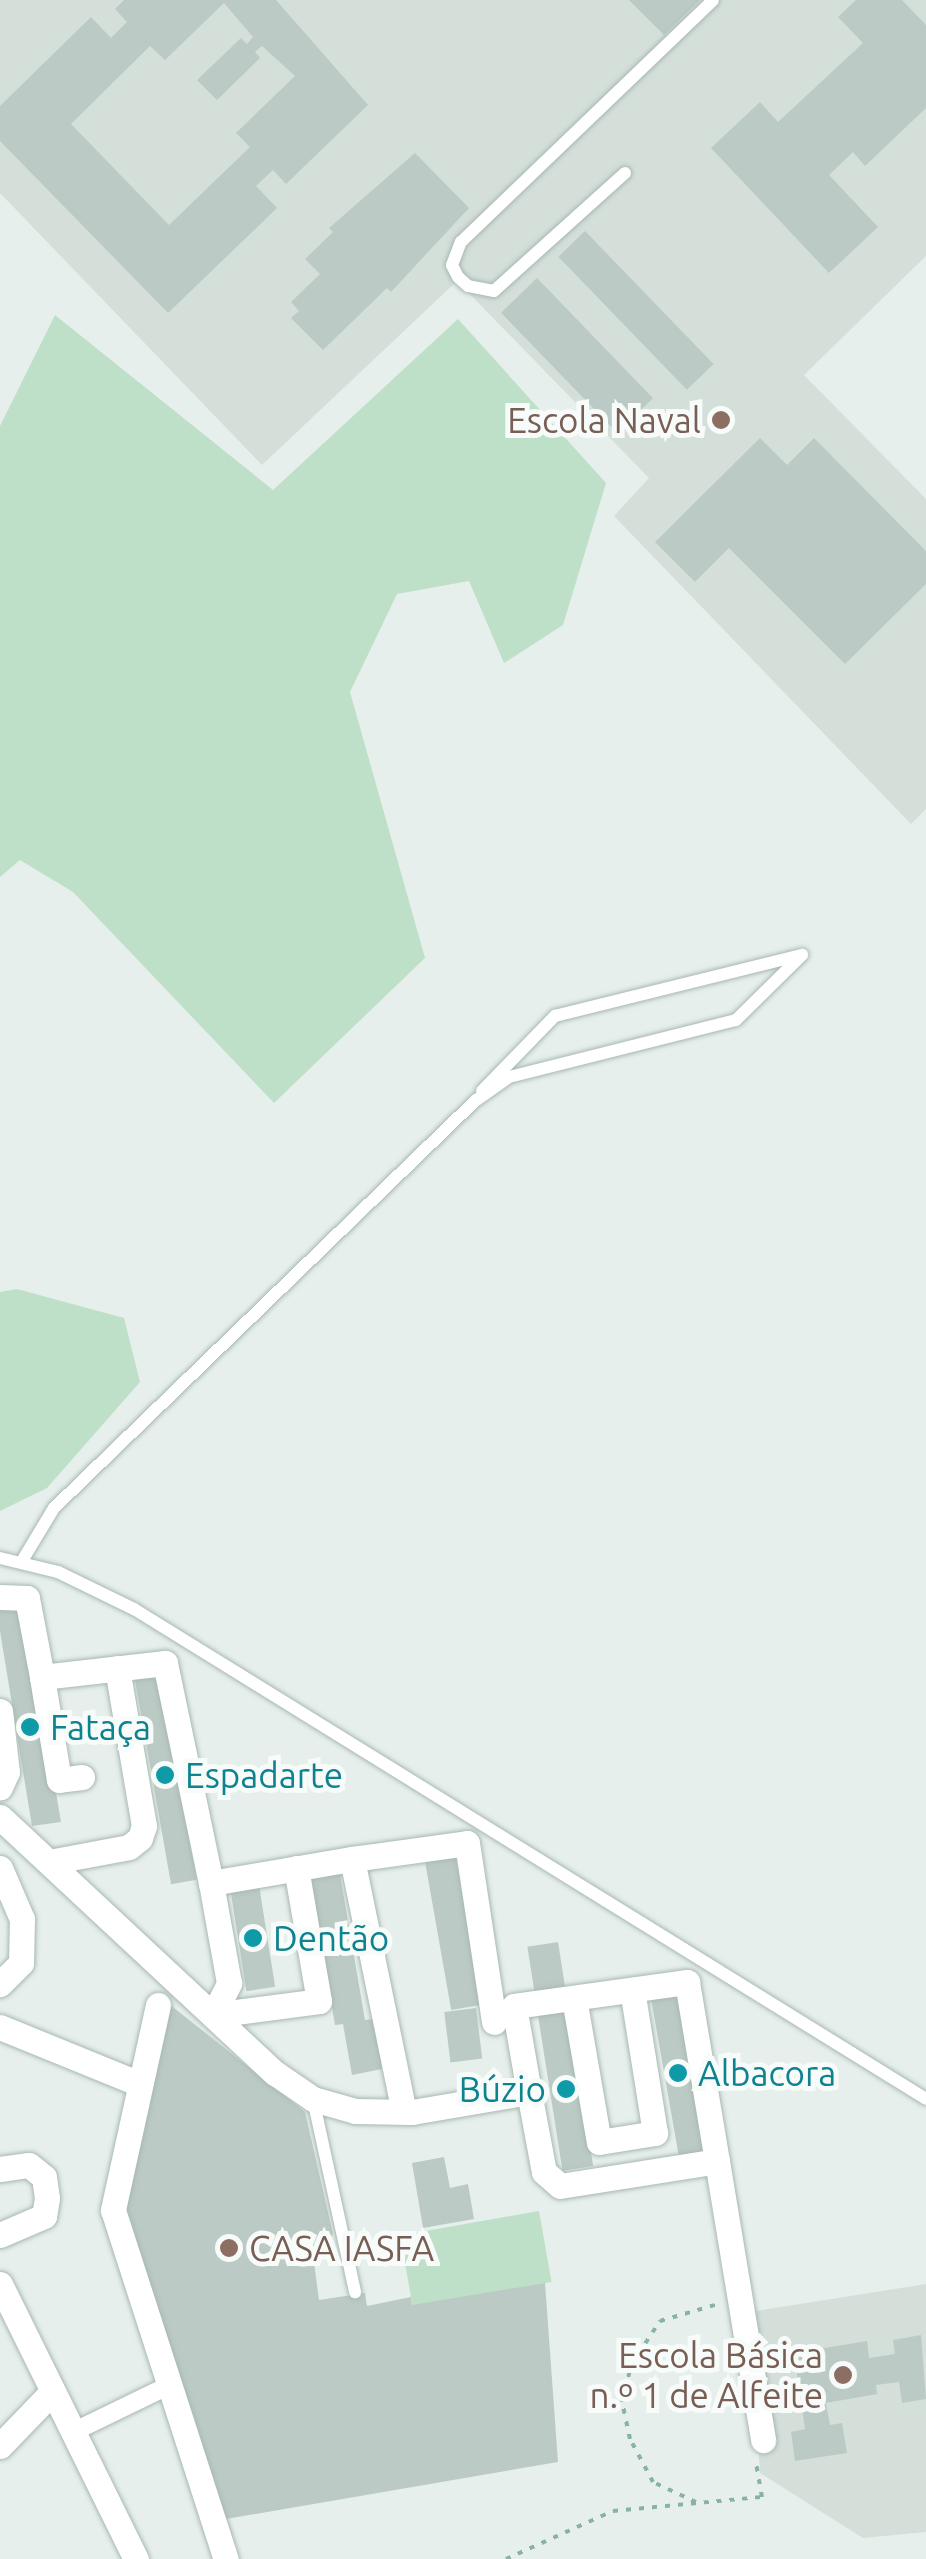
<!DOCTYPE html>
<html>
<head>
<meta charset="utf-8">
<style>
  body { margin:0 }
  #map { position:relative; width:926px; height:2559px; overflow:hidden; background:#e6efeb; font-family:Ubuntu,sans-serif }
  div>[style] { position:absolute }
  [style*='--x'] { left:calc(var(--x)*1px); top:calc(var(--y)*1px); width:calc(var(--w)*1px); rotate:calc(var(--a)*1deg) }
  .built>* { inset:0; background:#d4dfda }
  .green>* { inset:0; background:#bfe0c8; transform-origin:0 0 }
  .building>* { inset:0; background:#bbcac4; transform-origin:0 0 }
  .path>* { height:4px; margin-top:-2px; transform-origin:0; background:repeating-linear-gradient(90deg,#86b3a5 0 5px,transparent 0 13px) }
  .roads { filter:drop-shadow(0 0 2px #a8b8b2) drop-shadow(0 0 2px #a8b8b2) }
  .service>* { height:12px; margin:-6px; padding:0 6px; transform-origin:6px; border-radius:6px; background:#fff }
  .pedestrian>* { height:18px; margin:-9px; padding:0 9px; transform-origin:9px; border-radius:9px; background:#fff }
  .minor>* { height:25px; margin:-12.5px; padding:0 12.5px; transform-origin:12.5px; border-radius:12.5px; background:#fff }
  .dots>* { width:28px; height:28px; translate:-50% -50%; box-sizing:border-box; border:5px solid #f7fbf9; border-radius:50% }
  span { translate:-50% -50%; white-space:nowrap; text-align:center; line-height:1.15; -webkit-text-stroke:10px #f7fbf9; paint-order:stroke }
  .education-label { font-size:35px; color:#785e54 }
  .right { translate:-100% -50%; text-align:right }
  .left { translate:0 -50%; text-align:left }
  .culture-label { font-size:35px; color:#0d838f }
</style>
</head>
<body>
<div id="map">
  <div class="built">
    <div style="clip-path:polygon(0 0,926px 0,926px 256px,804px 375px,926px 499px,926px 809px,911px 824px,614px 516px,649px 478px,457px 281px,262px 465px,0 193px)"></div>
    <div style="clip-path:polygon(926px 2284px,926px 2532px,863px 2538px,760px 2473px,750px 2312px)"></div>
  </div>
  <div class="green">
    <div style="clip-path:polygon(55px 315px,273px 490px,458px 319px,606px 483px,563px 625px,504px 663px,469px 581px,397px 594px,350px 692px,425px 958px,274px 1103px,73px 892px,20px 860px,0 877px,0 426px)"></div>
    <div style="clip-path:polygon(17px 1289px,124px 1318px,140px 1382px,47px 1488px,0 1511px,0 1292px)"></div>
    <div style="left:539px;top:2211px;width:72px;height:141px;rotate:80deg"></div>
  </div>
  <div class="building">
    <div style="clip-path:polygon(evenodd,124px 0,276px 0,368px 105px,286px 184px,273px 170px,256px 186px,277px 208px,168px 313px,0 141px,0 106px,91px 17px,111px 38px,127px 22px,115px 9px,124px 0,224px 3px,253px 37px,247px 44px,241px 38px,197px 80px,217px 100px,260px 58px,255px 52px,262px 46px,295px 76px,236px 133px,250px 147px,169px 225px,71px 124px,150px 46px,165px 60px,224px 3px)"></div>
    <div style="clip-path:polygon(629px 0,700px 0,664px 35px)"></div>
    <div style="clip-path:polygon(856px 0,902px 0,926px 25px,926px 108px,865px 166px,853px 152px,829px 175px,878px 227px,829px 273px,711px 148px,760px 102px,778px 122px,863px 43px,838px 17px)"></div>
    <div style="clip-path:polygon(415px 153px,469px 208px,391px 292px,387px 288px,323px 350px,291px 318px,299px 311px,291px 302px,320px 274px,305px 259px,333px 232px,329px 228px)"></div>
    <div style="left:585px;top:231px;width:185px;height:37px;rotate:46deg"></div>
    <div style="left:537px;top:278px;width:167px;height:50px;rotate:46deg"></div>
    <div style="clip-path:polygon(760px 438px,787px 465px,814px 438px,926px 551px,926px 584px,845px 664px,729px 548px,695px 582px,655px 542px)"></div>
    <div style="clip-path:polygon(24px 1606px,61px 1822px,32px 1826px,0 1631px,0 1609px)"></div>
    <div style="left:159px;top:1666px;width:217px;height:26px;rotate:80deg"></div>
    <div style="left:455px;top:1853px;width:154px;height:31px;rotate:80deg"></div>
    <div style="clip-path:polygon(338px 1863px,365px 2020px,374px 2019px,382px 2069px,352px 2075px,343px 2024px,335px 2025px,308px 1868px)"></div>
    <div style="left:259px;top:1885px;width:103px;height:29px;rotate:81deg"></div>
    <div style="left:558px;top:1942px;width:50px;height:31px;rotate:81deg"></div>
    <div style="left:680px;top:1990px;width:163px;height:30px;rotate:80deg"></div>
    <div style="clip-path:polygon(164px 2000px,305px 2112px,333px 2234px,314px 2262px,319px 2300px,365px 2293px,367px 2306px,411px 2297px,412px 2305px,545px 2283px,558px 2462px,220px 2520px,121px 2207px)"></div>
    <div style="left:568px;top:2007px;width:161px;height:31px;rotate:81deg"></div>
    <div style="left:476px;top:2008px;width:51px;height:32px;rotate:83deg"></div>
    <div style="clip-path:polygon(444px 2157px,450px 2188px,468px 2184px,474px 2219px,423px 2228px,412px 2163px)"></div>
    <div style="clip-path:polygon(921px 2335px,926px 2399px,902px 2403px,899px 2382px,876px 2385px,877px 2394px,826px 2403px,830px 2425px,842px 2423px,847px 2453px,795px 2461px,791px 2432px,805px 2429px,794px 2353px,867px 2341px,869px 2358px,895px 2354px,893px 2340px)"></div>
  </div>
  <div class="path">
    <div style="--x:696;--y:2502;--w:47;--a:-155.1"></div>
    <div style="--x:653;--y:2482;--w:49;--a:-118.1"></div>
    <div style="--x:630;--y:2439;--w:38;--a:-102"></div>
    <div style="--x:622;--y:2402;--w:38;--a:-76"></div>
    <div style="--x:631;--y:2365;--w:53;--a:-56.6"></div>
    <div style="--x:660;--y:2321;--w:60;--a:-16.3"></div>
    <div style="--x:506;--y:2559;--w:117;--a:-24.2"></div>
    <div style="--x:613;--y:2511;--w:150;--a:-5.4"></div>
    <div style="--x:762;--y:2497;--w:36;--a:-100"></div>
  </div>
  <div class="roads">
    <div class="service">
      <div style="--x:625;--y:173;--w:176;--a:138"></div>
      <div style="--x:494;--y:291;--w:26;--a:-169"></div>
      <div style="--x:468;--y:286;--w:13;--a:-138"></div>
      <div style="--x:458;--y:277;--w:13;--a:-117"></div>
      <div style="--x:452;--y:265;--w:25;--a:-69"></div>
      <div style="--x:461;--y:242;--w:349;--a:-43.8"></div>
      <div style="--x:482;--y:1091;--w:105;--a:-45.8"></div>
      <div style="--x:555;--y:1016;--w:254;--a:-13.9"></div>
      <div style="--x:0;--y:1558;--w:60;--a:13.6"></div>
      <div style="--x:58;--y:1572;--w:85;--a:26"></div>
      <div style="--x:134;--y:1609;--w:931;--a:31.74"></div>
      <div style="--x:22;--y:1561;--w:62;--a:-58.9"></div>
      <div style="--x:54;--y:1508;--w:586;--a:-44.03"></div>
      <div style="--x:475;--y:1101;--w:42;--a:-35.2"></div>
      <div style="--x:509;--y:1077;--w:234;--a:-14.1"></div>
      <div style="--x:736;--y:1020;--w:93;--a:-44.6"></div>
      <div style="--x:313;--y:2099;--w:198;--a:77.7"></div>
    </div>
    <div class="pedestrian">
      <div style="--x:73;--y:2432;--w:108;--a:-25.9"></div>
    </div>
    <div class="minor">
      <div style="--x:0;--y:1597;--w:27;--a:2"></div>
      <div style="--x:27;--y:1598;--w:80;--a:79.2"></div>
      <div style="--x:0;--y:1711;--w:61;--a:83.5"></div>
      <div style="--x:7;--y:1772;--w:17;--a:115"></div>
      <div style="--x:82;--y:1777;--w:23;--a:173"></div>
      <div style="--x:59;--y:1780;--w:104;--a:-99.4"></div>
      <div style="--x:42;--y:1677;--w:124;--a:-6.5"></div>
      <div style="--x:165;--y:1663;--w:225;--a:78.2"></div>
      <div style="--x:0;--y:1817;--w:376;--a:43"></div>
      <div style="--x:275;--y:2073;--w:46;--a:34.4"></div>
      <div style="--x:313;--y:2099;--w:44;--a:15.9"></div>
      <div style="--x:355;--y:2111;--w:57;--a:1"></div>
      <div style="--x:412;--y:2112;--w:119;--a:-9.7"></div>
      <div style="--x:529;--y:2092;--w:81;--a:79.4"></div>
      <div style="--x:544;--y:2172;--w:21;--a:41"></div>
      <div style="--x:560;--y:2186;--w:159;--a:-9"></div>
      <div style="--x:717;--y:2161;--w:283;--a:80.6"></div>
      <div style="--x:352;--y:1859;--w:116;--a:-7.9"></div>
      <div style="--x:467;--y:1843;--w:181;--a:81.4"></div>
      <div style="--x:49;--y:1862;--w:81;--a:-10.6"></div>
      <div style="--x:129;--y:1847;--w:14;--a:-39"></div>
      <div style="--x:140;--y:1838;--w:13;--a:-72"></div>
      <div style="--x:144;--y:1826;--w:160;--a:-99.7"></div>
      <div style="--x:0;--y:1868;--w:56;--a:66.7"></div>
      <div style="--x:22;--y:1919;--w:44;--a:91.3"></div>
      <div style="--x:21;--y:1963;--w:30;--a:135"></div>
      <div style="--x:574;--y:1998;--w:146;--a:80.2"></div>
      <div style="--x:599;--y:2142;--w:57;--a:-9.1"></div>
      <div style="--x:655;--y:2133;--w:145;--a:-99.1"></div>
      <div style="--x:158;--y:2005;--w:210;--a:102.4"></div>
      <div style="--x:113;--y:2210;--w:367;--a:72.1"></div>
      <div style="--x:213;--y:2015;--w:36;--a:-63"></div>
      <div style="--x:229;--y:1983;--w:102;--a:-100.2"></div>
      <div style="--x:211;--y:1883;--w:143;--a:-9.7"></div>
      <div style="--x:352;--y:1859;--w:258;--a:78.4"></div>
      <div style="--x:213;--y:2015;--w:107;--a:-7.5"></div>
      <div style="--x:319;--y:2001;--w:135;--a:-99.8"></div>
      <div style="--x:0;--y:2027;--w:151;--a:22.2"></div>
      <div style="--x:529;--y:2092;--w:87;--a:-99.9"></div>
      <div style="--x:514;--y:2006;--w:175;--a:-7.9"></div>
      <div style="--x:687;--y:1982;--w:181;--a:80.5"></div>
      <div style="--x:0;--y:2169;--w:29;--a:-8"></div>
      <div style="--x:29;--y:2165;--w:19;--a:39"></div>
      <div style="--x:44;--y:2177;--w:21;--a:82"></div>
      <div style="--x:47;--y:2198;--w:18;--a:99"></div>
      <div style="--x:44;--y:2216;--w:48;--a:156.6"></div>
      <div style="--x:0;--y:2284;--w:307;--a:63.7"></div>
      <div style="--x:0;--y:2446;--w:76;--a:-46.1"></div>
    </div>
  </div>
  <div class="dots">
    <div style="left:721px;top:420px;background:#8d6e63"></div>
    <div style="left:30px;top:1727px;background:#0f9aa8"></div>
    <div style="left:165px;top:1775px;background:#0f9aa8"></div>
    <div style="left:253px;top:1938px;background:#0f9aa8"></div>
    <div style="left:678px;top:2073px;background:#0f9aa8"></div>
    <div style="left:566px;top:2089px;background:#0f9aa8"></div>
    <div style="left:229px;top:2248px;background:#8d6e63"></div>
    <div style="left:843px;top:2375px;background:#8d6e63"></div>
  </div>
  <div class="education-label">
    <span class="right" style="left:701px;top:420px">Escola Naval</span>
    <span class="left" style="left:249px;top:2248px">CASA IASFA</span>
    <span class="right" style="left:823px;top:2375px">Escola Básica<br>n.º 1 de Alfeite</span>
  </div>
  <div class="culture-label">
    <span class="left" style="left:50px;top:1727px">Fataça</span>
    <span class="left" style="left:185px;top:1775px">Espadarte</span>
    <span class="left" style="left:273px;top:1938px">Dentão</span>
    <span class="left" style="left:698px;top:2073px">Albacora</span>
    <span class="right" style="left:546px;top:2089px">Búzio</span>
  </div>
</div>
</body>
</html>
